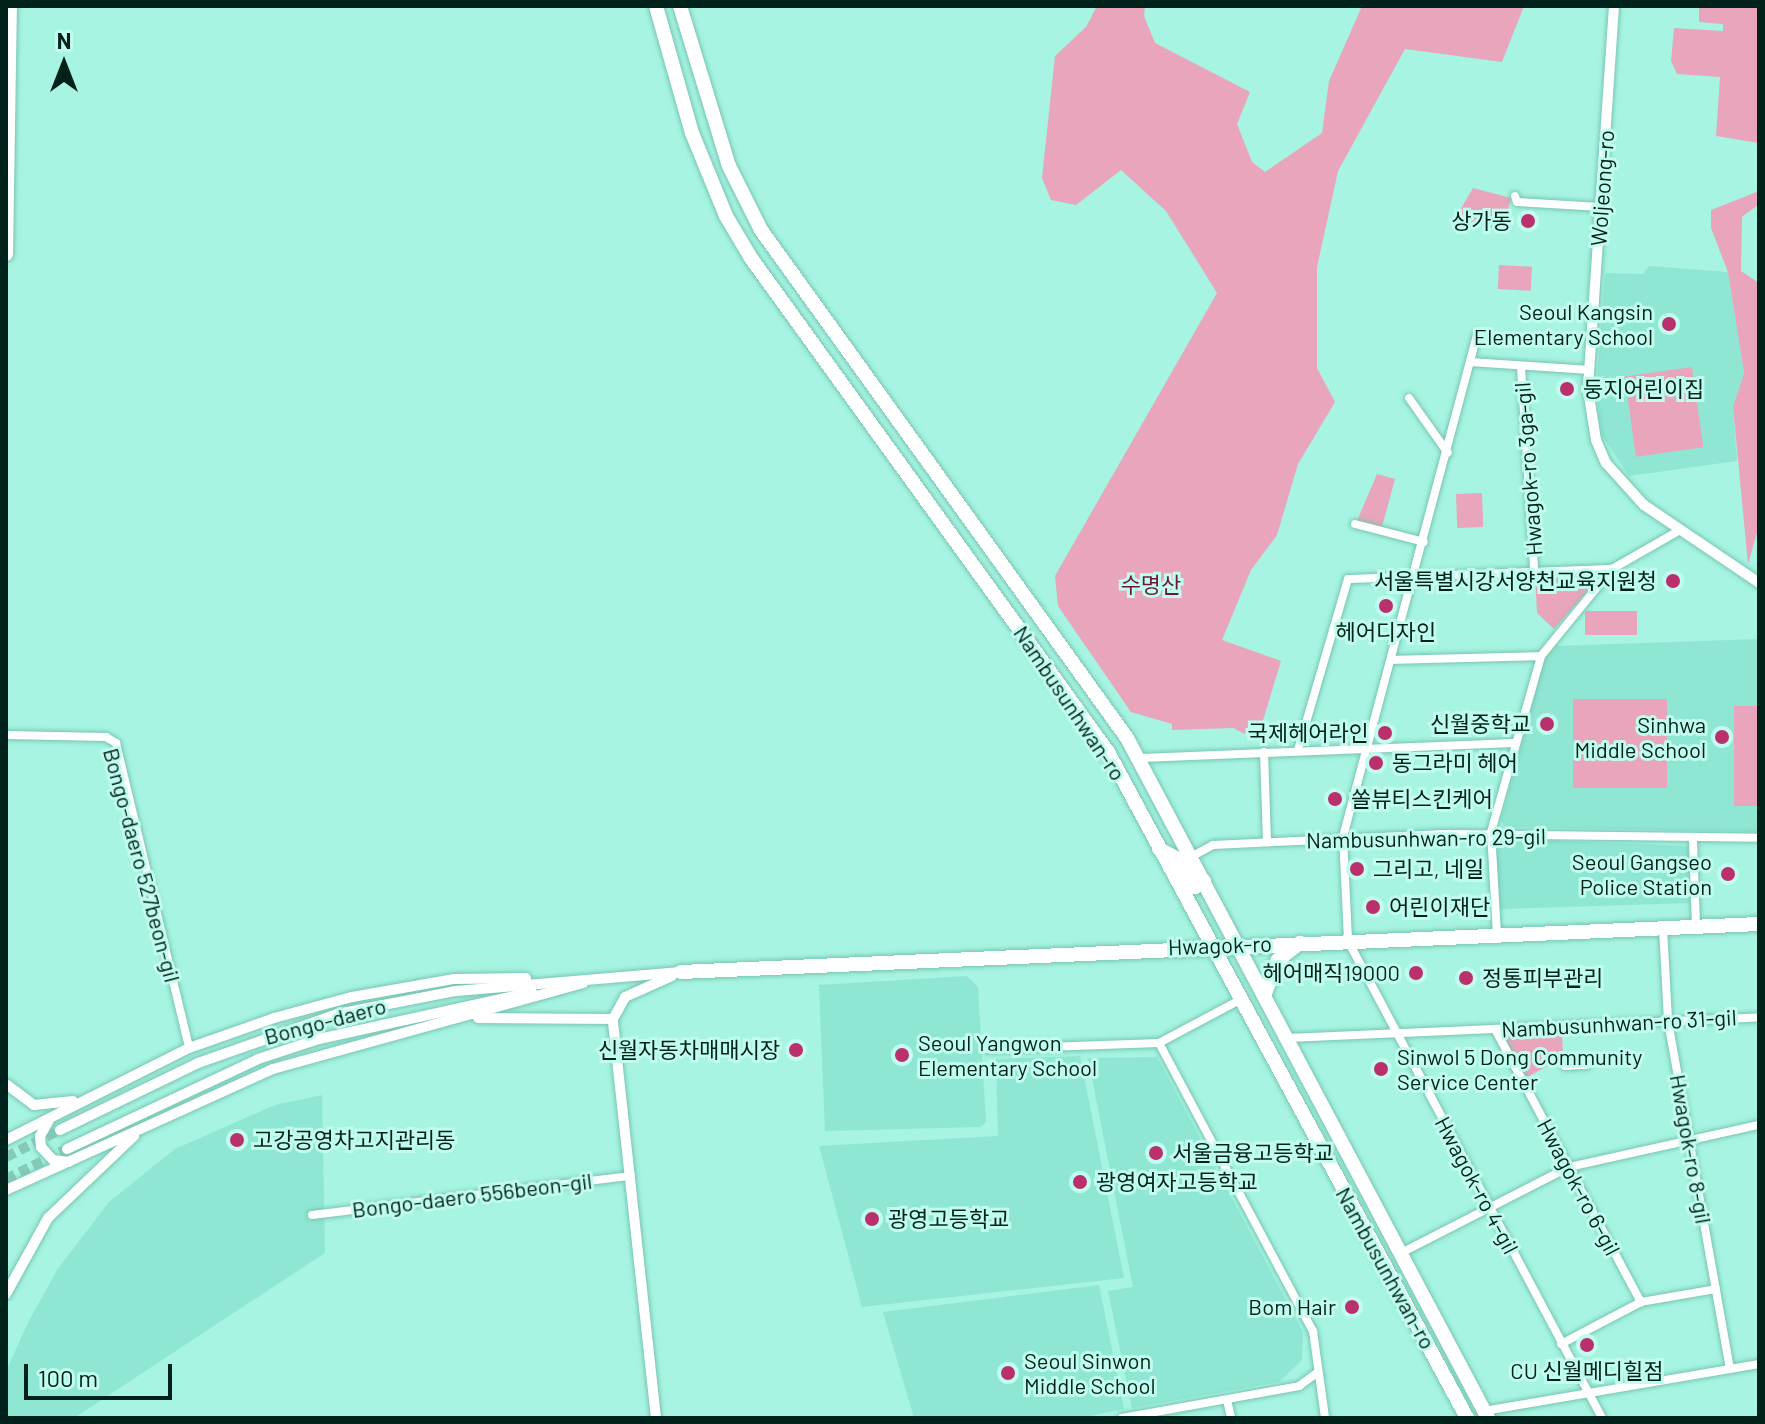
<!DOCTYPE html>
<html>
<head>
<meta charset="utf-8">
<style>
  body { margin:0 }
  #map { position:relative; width:1765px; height:1424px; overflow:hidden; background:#a6f4e1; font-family:Barlow,"Noto Sans KR",sans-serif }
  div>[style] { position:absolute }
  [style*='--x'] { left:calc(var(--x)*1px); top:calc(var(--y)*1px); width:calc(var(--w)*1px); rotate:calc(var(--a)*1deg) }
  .built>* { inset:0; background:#8fe7d3 }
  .green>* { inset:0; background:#e8a5bb; transform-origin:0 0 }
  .tertiary-tunnel>* { height:10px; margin-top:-5px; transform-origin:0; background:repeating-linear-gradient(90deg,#85cab9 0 10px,transparent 0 15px) }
  .roads { filter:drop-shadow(0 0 2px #78c5b3) drop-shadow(0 0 2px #78c5b3) }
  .minor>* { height:8px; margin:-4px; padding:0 4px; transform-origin:4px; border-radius:4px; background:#fff }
  .tertiary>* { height:10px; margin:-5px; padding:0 5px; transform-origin:5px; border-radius:5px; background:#fff }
  .primary>* { height:14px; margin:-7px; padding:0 7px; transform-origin:7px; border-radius:7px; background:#fff }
  .dots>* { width:22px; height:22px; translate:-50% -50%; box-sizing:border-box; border:4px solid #c0fdee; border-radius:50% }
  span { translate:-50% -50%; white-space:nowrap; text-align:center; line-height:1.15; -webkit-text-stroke:6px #c0fdee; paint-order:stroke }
  .street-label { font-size:22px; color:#01211b }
  .poi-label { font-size:22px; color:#01211b }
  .right { translate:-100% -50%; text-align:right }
  .left { translate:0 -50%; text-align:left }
  .park-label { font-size:22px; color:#6b173d }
  .frame { position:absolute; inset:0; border:8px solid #01211b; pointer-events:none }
  .north { position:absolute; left:24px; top:24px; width:80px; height:80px; -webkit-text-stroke:6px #c0fdee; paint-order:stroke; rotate:0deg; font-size:22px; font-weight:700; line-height:32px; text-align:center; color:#01211b }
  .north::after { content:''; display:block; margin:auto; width:28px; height:36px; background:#01211b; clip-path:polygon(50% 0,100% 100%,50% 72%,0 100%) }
  .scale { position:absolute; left:24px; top:1364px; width:148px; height:36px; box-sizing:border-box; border:4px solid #01211b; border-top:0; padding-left:10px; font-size:24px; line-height:28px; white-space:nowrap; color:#01211b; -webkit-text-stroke:6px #c0fdee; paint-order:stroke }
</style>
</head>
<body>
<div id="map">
  <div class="built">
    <div style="clip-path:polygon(1649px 266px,1728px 272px,1744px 373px,1733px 407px,1737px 461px,1629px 476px,1602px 435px,1596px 392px,1605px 273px,1643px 274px)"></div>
    <div style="clip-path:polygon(1759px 639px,1759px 832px,1505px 827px,1501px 821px,1544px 660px,1556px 646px)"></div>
    <div style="clip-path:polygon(1504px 839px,1688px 846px,1690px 903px,1498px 909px,1496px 847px)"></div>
    <div style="clip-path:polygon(967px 976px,978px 987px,986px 1122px,981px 1127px,825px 1131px,819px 985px)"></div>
    <div style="clip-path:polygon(1080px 1056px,1124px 1278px,862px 1307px,819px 1146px,998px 1136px,996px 1059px)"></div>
    <div style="clip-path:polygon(1157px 1057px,1303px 1332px,1302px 1360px,1279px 1382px,1132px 1408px,1108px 1291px,1133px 1287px,1088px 1058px)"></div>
    <div style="clip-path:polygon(322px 1095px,325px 1253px,74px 1418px,6px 1418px,6px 1371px,29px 1321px,57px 1270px,109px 1202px,175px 1149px,275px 1105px)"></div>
    <div style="clip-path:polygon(1099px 1285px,1124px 1409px,1080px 1418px,914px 1418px,883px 1312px)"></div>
  </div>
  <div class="green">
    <div style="clip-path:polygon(1097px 6px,1145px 6px,1144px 16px,1155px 43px,1250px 92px,1237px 124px,1252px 162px,1265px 172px,1322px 133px,1329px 81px,1362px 6px,1524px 6px,1502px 62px,1405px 49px,1338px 171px,1317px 267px,1317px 368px,1335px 402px,1298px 464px,1277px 535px,1251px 570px,1222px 640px,1281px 661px,1257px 740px,1233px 728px,1172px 730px,1172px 724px,1131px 712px,1058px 606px,1055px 576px,1217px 293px,1166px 211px,1121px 170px,1076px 205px,1051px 200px,1042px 178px,1055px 56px,1086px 27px)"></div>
    <div style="clip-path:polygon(1699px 6px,1759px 6px,1759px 143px,1716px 136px,1720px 77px,1677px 74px,1671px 61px,1674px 28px,1723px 31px,1723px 24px,1699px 22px)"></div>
    <div style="clip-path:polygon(1473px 188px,1511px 198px,1502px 230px,1456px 217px)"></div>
    <div style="clip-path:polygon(1759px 191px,1759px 204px,1742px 217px,1741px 271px,1759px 283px,1759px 526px,1748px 564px,1733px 407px,1744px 373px,1728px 272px,1711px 228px,1711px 210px)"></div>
    <div style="left:1499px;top:265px;width:33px;height:24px;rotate:3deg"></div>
    <div style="left:1692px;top:367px;width:81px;height:68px;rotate:82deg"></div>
    <div style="clip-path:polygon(1377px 474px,1395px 479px,1382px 527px,1357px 521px)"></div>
    <div style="left:1482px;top:493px;width:34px;height:26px;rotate:88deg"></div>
    <div style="clip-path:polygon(1580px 574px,1580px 587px,1591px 587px,1554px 629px,1537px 613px,1535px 575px)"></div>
    <div style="left:1637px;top:611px;width:24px;height:52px;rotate:90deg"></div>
    <div style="left:1573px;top:699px;width:94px;height:89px"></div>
    <div style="left:1734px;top:706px;width:25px;height:100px"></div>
    <div style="clip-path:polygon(1562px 1030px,1563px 1058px,1525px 1078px,1502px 1032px)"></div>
  </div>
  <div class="tertiary-tunnel">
    <div style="--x:6;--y:1157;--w:60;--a:-26.6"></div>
    <div style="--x:6;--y:1179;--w:68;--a:-26.2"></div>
  </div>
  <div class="roads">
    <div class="minor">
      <div style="--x:1515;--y:196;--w:6;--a:72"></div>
      <div style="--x:1517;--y:202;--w:83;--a:3.4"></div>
      <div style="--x:1477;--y:335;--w:520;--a:104.95"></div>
      <div style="--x:1343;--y:837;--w:104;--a:87.2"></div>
      <div style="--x:1348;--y:941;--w:540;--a:61.96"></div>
      <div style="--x:1470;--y:362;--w:120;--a:3.8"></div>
      <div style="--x:1521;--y:367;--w:203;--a:86.3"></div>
      <div style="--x:1409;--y:398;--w:67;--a:54.7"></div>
      <div style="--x:1355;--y:524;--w:71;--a:14.6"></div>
      <div style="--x:1392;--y:660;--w:149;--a:-1.5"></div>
      <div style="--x:6;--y:735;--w:100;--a:1.1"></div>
      <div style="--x:106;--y:737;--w:12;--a:31"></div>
      <div style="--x:116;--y:743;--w:314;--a:76.5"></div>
      <div style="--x:1298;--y:750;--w:178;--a:-73.7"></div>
      <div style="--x:1348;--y:579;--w:264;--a:-2.2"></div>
      <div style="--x:1264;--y:752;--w:90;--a:88.1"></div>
      <div style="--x:1139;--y:758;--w:377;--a:-2.3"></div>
      <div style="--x:1693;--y:840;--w:86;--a:88"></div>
      <div style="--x:1191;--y:857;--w:25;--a:-29"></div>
      <div style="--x:1213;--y:845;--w:237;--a:-2.7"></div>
      <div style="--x:1450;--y:834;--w:309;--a:0.7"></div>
      <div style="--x:1663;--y:928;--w:93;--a:86.9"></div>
      <div style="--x:1668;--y:1021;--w:353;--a:79.9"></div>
      <div style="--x:1497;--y:935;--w:103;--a:-93.3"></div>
      <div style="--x:1491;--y:832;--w:183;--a:-74.1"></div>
      <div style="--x:1541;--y:656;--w:112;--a:-50.8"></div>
      <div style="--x:1612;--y:569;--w:78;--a:-29.8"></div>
      <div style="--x:1495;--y:1029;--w:310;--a:61.9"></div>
      <div style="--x:1286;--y:1038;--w:473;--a:-2.5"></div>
      <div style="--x:1159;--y:1043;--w:327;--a:61.9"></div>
      <div style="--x:1313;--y:1331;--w:88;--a:82.1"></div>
      <div style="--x:988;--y:1049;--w:171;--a:-2"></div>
      <div style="--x:1159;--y:1043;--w:92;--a:-28"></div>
      <div style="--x:1565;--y:1066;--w:22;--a:-3"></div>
      <div style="--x:312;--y:1215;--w:321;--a:-7"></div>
      <div style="--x:1401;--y:1253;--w:189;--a:-27.1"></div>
      <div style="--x:1569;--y:1167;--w:195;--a:-12.5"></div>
      <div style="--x:1561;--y:1344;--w:90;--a:-27.7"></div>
      <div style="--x:1641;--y:1302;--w:76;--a:-9.8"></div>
      <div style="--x:1227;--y:1400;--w:18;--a:77"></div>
      <div style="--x:1484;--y:1411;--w:279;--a:-9.7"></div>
      <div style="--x:1122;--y:1418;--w:180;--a:-10.2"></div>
      <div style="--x:1299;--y:1386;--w:22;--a:-36"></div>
    </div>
    <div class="tertiary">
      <div style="--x:1614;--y:6;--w:385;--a:93.9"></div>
      <div style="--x:1588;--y:390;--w:51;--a:80.9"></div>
      <div style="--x:1596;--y:440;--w:25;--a:67"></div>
      <div style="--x:1606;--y:463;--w:57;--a:47.9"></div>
      <div style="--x:1644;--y:505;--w:139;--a:34.1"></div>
      <div style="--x:478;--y:1018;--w:135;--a:0.4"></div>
      <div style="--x:6;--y:1084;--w:35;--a:37"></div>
      <div style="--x:34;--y:1105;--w:39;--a:-6"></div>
      <div style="--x:49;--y:1120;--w:18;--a:119"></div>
      <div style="--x:40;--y:1136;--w:11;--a:85"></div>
      <div style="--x:41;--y:1147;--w:18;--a:47"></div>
      <div style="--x:53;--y:1160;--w:16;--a:7"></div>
      <div style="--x:60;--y:1130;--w:153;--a:-25.9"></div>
      <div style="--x:198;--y:1063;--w:147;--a:-19.4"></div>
      <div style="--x:337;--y:1014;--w:120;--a:-11"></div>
      <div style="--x:455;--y:991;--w:227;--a:-4.8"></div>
      <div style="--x:6;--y:1140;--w:205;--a:-26.7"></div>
      <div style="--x:189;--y:1048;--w:90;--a:-19.4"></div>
      <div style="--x:274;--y:1018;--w:81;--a:-15.1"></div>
      <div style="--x:352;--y:997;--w:104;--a:-10"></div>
      <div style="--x:454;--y:979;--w:72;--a:-0.8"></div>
      <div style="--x:67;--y:1149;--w:211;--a:-25.2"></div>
      <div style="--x:258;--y:1059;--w:64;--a:-18.2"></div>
      <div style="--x:319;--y:1039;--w:218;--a:-12.4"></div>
      <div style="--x:6;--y:1190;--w:293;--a:-24.4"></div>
      <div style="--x:273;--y:1069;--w:322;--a:-15.5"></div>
      <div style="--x:6;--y:1294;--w:87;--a:-61.1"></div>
      <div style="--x:48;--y:1218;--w:119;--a:-43.6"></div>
      <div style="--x:656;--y:1418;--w:401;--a:-96.2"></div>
      <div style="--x:613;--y:1019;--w:25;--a:-61"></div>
      <div style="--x:625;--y:997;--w:51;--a:-24.1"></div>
    </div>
    <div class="primary">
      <div style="--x:656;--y:6;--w:132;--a:74.2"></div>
      <div style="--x:692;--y:133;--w:90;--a:67.7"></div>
      <div style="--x:726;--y:216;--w:49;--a:59.2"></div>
      <div style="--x:751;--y:258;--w:609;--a:54.15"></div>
      <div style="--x:1108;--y:752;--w:757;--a:61.67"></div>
      <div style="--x:680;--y:6;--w:167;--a:73"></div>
      <div style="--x:729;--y:166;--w:72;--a:63.4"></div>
      <div style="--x:761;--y:230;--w:626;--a:54.23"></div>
      <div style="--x:1127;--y:738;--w:770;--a:62.04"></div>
      <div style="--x:6;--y:254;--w:248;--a:-89.1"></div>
      <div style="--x:1159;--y:849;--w:24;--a:28"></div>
      <div style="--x:1180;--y:860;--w:31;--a:61"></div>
      <div style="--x:1195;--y:887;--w:11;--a:-34"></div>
      <div style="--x:681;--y:972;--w:1079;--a:-2.55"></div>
      <div style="--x:1264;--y:996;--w:39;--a:-69"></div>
      <div style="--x:1278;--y:960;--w:28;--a:-38"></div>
    </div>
  </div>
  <div class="dots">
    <div style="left:1528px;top:221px;background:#b9306d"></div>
    <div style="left:1669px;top:324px;background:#b9306d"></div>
    <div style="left:1567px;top:389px;background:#b9306d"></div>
    <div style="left:1673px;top:581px;background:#b9306d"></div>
    <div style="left:1386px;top:606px;background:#b9306d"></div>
    <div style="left:1547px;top:724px;background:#b9306d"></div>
    <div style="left:1385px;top:733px;background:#b9306d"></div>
    <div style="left:1722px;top:737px;background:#b9306d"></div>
    <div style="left:1376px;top:763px;background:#b9306d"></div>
    <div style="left:1335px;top:799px;background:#b9306d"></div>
    <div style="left:1357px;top:869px;background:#b9306d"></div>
    <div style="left:1728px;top:874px;background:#b9306d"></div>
    <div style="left:1373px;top:907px;background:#b9306d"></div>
    <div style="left:1416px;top:973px;background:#b9306d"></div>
    <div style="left:1466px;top:978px;background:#b9306d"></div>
    <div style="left:796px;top:1050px;background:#b9306d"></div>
    <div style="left:902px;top:1055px;background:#b9306d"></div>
    <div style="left:1381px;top:1069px;background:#b9306d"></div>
    <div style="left:237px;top:1140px;background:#b9306d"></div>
    <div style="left:1156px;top:1153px;background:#b9306d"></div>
    <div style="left:1080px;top:1182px;background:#b9306d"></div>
    <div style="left:872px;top:1219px;background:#b9306d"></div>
    <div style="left:1352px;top:1307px;background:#b9306d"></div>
    <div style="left:1587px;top:1345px;background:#b9306d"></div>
    <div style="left:1008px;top:1373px;background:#b9306d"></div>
  </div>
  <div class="street-label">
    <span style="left:1602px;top:188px;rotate:-86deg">Woljeong-ro</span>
    <span style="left:1528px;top:469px;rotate:-94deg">Hwagok-ro 3ga-gil</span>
    <span style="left:1070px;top:703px;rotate:56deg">Nambusunhwan-ro</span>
    <span style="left:1426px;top:838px;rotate:-1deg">Nambusunhwan-ro 29-gil</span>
    <span style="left:142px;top:865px;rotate:75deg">Bongo-daero 527beon-gil</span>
    <span style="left:1220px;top:945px;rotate:-2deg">Hwagok-ro</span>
    <span style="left:325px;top:1021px;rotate:-15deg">Bongo-daero</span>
    <span style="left:1619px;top:1023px;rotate:-3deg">Nambusunhwan-ro 31-gil</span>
    <span style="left:1691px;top:1149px;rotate:80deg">Hwagok-ro 8-gil</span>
    <span style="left:1477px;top:1185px;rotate:62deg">Hwagok-ro 4-gil</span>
    <span style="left:1579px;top:1187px;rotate:62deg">Hwagok-ro 6-gil</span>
    <span style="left:472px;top:1195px;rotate:-7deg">Bongo-daero 556beon-gil</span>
    <span style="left:1386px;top:1268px;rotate:61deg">Nambusunhwan-ro</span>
  </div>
  <div class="poi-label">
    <span class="right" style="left:1512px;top:221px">상가동</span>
    <span class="right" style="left:1653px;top:324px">Seoul Kangsin<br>Elementary School</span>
    <span class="left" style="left:1583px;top:389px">둥지어린이집</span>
    <span class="right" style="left:1657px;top:581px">서울특별시강서양천교육지원청</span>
    <span style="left:1386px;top:632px">헤어디자인</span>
    <span class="right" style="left:1531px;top:724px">신월중학교</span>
    <span class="right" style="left:1706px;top:737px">Sinhwa<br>Middle School</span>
    <span class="right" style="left:1369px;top:733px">국제헤어라인</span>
    <span class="left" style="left:1392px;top:763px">동그라미 헤어</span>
    <span class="left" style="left:1351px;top:799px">쏠뷰티스킨케어</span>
    <span class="right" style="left:1712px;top:874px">Seoul Gangseo<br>Police Station</span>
    <span class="left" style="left:1373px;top:869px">그리고, 네일</span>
    <span class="left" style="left:1389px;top:907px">어린이재단</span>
    <span class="right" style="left:1400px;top:973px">헤어매직19000</span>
    <span class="left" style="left:1482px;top:978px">정통피부관리</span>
    <span class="left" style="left:918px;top:1055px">Seoul Yangwon<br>Elementary School</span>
    <span class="right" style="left:780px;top:1050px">신월자동차매매시장</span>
    <span class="left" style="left:1397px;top:1069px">Sinwol 5 Dong Community<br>Service Center</span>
    <span class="left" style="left:253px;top:1140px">고강공영차고지관리동</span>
    <span class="left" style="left:1172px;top:1153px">서울금융고등학교</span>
    <span class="left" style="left:1096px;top:1182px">광영여자고등학교</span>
    <span class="left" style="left:888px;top:1219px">광영고등학교</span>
    <span class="right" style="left:1336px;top:1307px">Bom Hair</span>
    <span class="left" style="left:1024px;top:1373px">Seoul Sinwon<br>Middle School</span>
    <span style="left:1587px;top:1371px">CU 신월메디힐점</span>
  </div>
  <div class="park-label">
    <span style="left:1151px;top:585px">수명산</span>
  </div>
  <div class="frame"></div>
  <div class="north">N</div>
  <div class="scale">100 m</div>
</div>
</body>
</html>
